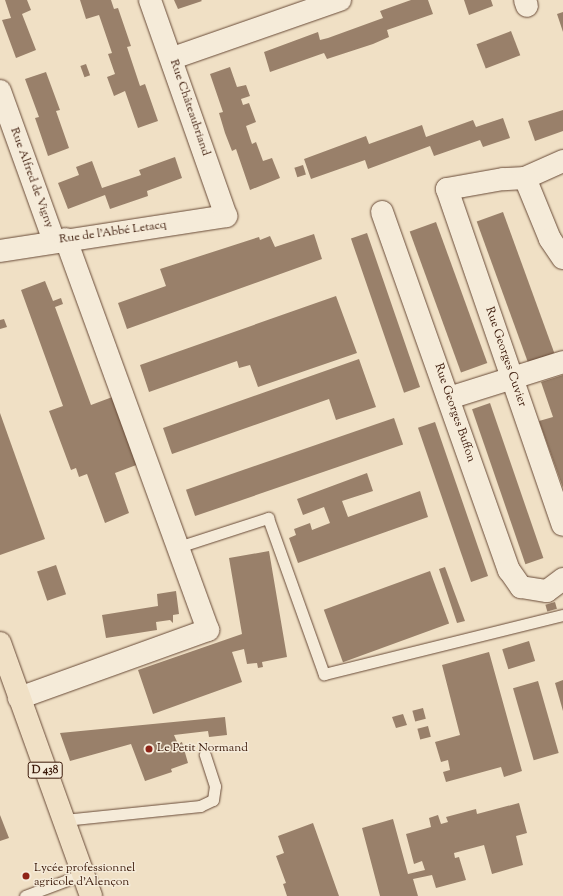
<!DOCTYPE html>
<html>
<head>
<meta charset="utf-8">
<style>
  body { margin:0 }
  #map { position:relative; width:563px; height:896px; overflow:hidden; background:#f0e0c5; font-family:"Sorts Mill Goudy",serif }
  div>[style] { position:absolute }
  [style*='--x'] { left:calc(var(--x)*1px); top:calc(var(--y)*1px); width:calc(var(--w)*1px); rotate:calc(var(--a)*1deg) }
  .building>* { inset:0; background:#99806a; transform-origin:0 0 }
  .roads { filter:drop-shadow(0 0 1px #684a37) drop-shadow(0 0 1px #684a37) }
  .service>* { height:11px; margin:-5.5px; padding:0 5.5px; transform-origin:5.5px; border-radius:5.5px; background:#f5ebd9 }
  .minor>* { height:22px; margin:-11px; padding:0 11px; transform-origin:11px; border-radius:11px; background:#f5ebd9 }
  .primary>* { height:22px; margin:-11px; padding:0 11px; transform-origin:11px; border-radius:11px; background:#f0e0c5 }
  .dots>* { width:11px; height:11px; translate:-50% -50%; box-sizing:border-box; border:2px solid #f5ebd9; border-radius:50% }
  span { translate:-50% -50%; white-space:nowrap; text-align:center; line-height:1.15; -webkit-text-stroke:3px #f5ebd9; paint-order:stroke }
  .shield-label span { padding:1px 3px; background:#f5ebd9; border:1px solid; border-radius:3px; -webkit-text-stroke-width:0 }
  .shield-label { font-size:11px; color:#3a1808; font-weight:700 }
  .street-label { font-size:12px; color:#3a1808 }
  .poi-label { font-size:12px; color:#3a1808 }
  .left { translate:0 -50%; text-align:left }
</style>
</head>
<body>
<div id="map">
  <div class="building">
    <div style="clip-path:polygon(5px 0,27px 0,31px 10px,22px 14px,36px 50px,16px 58px,2px 20px,11px 18px)"></div>
    <div style="clip-path:polygon(80px 0,111px 0,114px 9px,118px 8px,131px 46px,127px 47px,140px 86px,145px 84px,158px 121px,138px 128px,125px 91px,114px 96px,107px 77px,115px 74px,108px 54px,112px 53px,99px 15px,86px 19px)"></div>
    <div style="clip-path:polygon(174px 0,201px 0,202px 1px,178px 9px)"></div>
    <div style="clip-path:polygon(411px 0,428px 0,433px 14px,387px 30px,389px 37px,373px 44px,327px 59px,324px 53px,270px 72px,264px 52px,318px 32px,320px 40px,328px 38px,383px 18px,380px 11px)"></div>
    <div style="clip-path:polygon(464px 0,491px 0,493px 6px,469px 15px)"></div>
    <div style="clip-path:polygon(563px 12px,563px 32px,557px 14px)"></div>
    <div style="left:511px;top:31px;width:26px;height:37px;rotate:69deg"></div>
    <div style="left:86px;top:64px;width:12px;height:6px;rotate:70deg"></div>
    <div style="clip-path:polygon(230px 67px,237px 87px,246px 85px,250px 96px,241px 99px,243px 105px,249px 103px,256px 122px,246px 126px,252px 144px,256px 142px,263px 161px,272px 158px,280px 178px,250px 190px,236px 149px,232px 151px,225px 133px,219px 113px,223px 112px,210px 74px)"></div>
    <div style="clip-path:polygon(46px 72px,60px 110px,56px 111px,69px 148px,48px 156px,35px 118px,39px 117px,25px 79px)"></div>
    <div style="clip-path:polygon(563px 110px,563px 131px,535px 141px,528px 121px)"></div>
    <div style="clip-path:polygon(503px 118px,510px 138px,483px 147px,480px 140px,434px 156px,430px 146px,368px 169px,365px 160px,311px 179px,304px 159px,366px 136px,369px 144px,422px 125px,426px 137px,473px 120px,476px 127px)"></div>
    <div style="clip-path:polygon(175px 157px,182px 178px,147px 191px,148px 196px,110px 209px,105px 195px,68px 209px,58px 183px,79px 175px,76px 167px,92px 161px,102px 188px,141px 175px,139px 170px)"></div>
    <div style="left:303px;top:165px;width:10px;height:9px;rotate:73deg"></div>
    <div style="left:503px;top:212px;width:150px;height:28px;rotate:70deg"></div>
    <div style="left:436px;top:222px;width:150px;height:28px;rotate:70deg"></div>
    <div style="left:367px;top:233px;width:163px;height:17px;rotate:71deg"></div>
    <div style="clip-path:polygon(314px 234px,322px 259px,127px 329px,118px 303px,166px 286px,160px 269px,259px 237px,260px 240px,270px 236px,275px 247px)"></div>
    <div style="clip-path:polygon(45px 281px,53px 301px,61px 298px,63px 304px,55px 307px,91px 405px,115px 396px,139px 464px,115px 473px,129px 513px,105px 523px,87px 474px,79px 477px,76px 468px,71px 470px,49px 411px,63px 406px,21px 290px)"></div>
    <div style="clip-path:polygon(336px 296px,357px 353px,258px 387px,250px 365px,239px 368px,237px 361px,149px 392px,140px 365px)"></div>
    <div style="clip-path:polygon(4px 319px,7px 327px,0 329px,0 320px)"></div>
    <div style="clip-path:polygon(359px 359px,376px 407px,336px 420px,329px 399px,172px 454px,163px 428px)"></div>
    <div style="clip-path:polygon(563px 375px,563px 488px,539px 421px,553px 417px,541px 382px)"></div>
    <div style="left:490px;top:403px;width:164px;height:19px;rotate:71deg"></div>
    <div style="clip-path:polygon(0 413px,45px 539px,0 555px)"></div>
    <div style="left:394px;top:418px;width:28px;height:220px;rotate:71deg"></div>
    <div style="left:435px;top:422px;width:163px;height:18px;rotate:71deg"></div>
    <div style="clip-path:polygon(367px 473px,373px 491px,342px 501px,348px 517px,420px 491px,428px 517px,298px 563px,289px 538px,296px 535px,294px 529px,310px 523px,312px 530px,330px 523px,324px 507px,303px 515px,297px 499px)"></div>
    <div style="clip-path:polygon(269px 551px,287px 657px,262px 662px,263px 667px,258px 668px,257px 663px,247px 664px,244px 649px,232px 652px,242px 682px,153px 714px,138px 670px,242px 634px,229px 558px)"></div>
    <div style="left:56px;top:565px;width:31px;height:20px;rotate:71deg"></div>
    <div style="clip-path:polygon(445px 567px,465px 621px,457px 623px,439px 569px)"></div>
    <div style="left:430px;top:571px;width:56px;height:113px;rotate:70deg"></div>
    <div style="clip-path:polygon(176px 591px,179px 614px,173px 615px,173px 623px,170px 620px,156px 622px,157px 630px,106px 638px,102px 615px,158px 606px,157px 594px)"></div>
    <div style="left:555px;top:602px;width:7px;height:10px;rotate:74deg"></div>
    <div style="left:529px;top:641px;width:21px;height:28px;rotate:73deg"></div>
    <div style="clip-path:polygon(489px 652px,522px 771px,504px 777px,501px 767px,446px 782px,443px 772px,450px 770px,448px 760px,441px 762px,435px 742px,460px 735px,442px 665px)"></div>
    <div style="clip-path:polygon(563px 680px,563px 711px,555px 683px)"></div>
    <div style="left:538px;top:681px;width:75px;height:26px;rotate:74deg"></div>
    <div style="left:423px;top:708px;width:11px;height:11px;rotate:75deg"></div>
    <div style="clip-path:polygon(403px 714px,407px 725px,396px 728px,392px 717px)"></div>
    <div style="clip-path:polygon(225px 717px,227px 735px,209px 737px,208px 731px,174px 735px,178px 744px,182px 742px,188px 763px,171px 769px,172px 772px,145px 781px,131px 744px,70px 761px,60px 733px)"></div>
    <div style="left:428px;top:726px;width:11px;height:11px;rotate:75deg"></div>
    <div style="clip-path:polygon(519px 803px,527px 833px,516px 836px,523px 865px,492px 874px,484px 845px,454px 853px,455px 858px,459px 857px,466px 880px,436px 888px,432px 875px,413px 879px,418px 896px,380px 896px,362px 828px,393px 819px,408px 874px,425px 870px,422px 861px,414px 864px,406px 834px,431px 827px,429px 818px,438px 815px,441px 824px,448px 822px,446px 817px,476px 809px,477px 814px)"></div>
    <div style="clip-path:polygon(0 815px,9px 838px,0 841px)"></div>
    <div style="clip-path:polygon(313px 823px,339px 896px,287px 896px,283px 884px,286px 883px,276px 856px,284px 853px,278px 836px)"></div>
  </div>
  <div class="roads">
    <div class="service">
      <div style="--x:178;--y:547;--w:95;--a:-17.9"></div>
      <div style="--x:268;--y:518;--w:166;--a:70.3"></div>
      <div style="--x:324;--y:674;--w:246;--a:-13.9"></div>
      <div style="--x:64;--y:820;--w:137;--a:-5.9"></div>
      <div style="--x:200;--y:806;--w:14;--a:-25"></div>
      <div style="--x:213;--y:800;--w:14;--a:-82"></div>
      <div style="--x:215;--y:786;--w:33;--a:-108"></div>
      <div style="--x:25;--y:896;--w:62;--a:-20.8"></div>
    </div>
    <div class="minor">
      <div style="--x:525;--y:0;--w:6;--a:72"></div>
      <div style="--x:173;--y:58;--w:177;--a:-19.2"></div>
      <div style="--x:0;--y:91;--w:159;--a:70.2"></div>
      <div style="--x:563;--y:161;--w:42;--a:155.9"></div>
      <div style="--x:525;--y:178;--w:22;--a:177"></div>
      <div style="--x:503;--y:179;--w:57;--a:169.9"></div>
      <div style="--x:447;--y:189;--w:355;--a:71"></div>
      <div style="--x:525;--y:178;--w:66;--a:67.7"></div>
      <div style="--x:550;--y:239;--w:23;--a:56"></div>
      <div style="--x:382;--y:212;--w:380;--a:70.5"></div>
      <div style="--x:509;--y:570;--w:21;--a:55"></div>
      <div style="--x:521;--y:587;--w:26;--a:9"></div>
      <div style="--x:547;--y:591;--w:20;--a:-37"></div>
      <div style="--x:0;--y:251;--w:229;--a:-8.8"></div>
      <div style="--x:226;--y:216;--w:229;--a:-109.4"></div>
      <div style="--x:449;--y:398;--w:120;--a:-17.5"></div>
      <div style="--x:19;--y:698;--w:201;--a:-19.8"></div>
      <div style="--x:208;--y:630;--w:416;--a:-110"></div>
    </div>
    <div class="primary">
      <div style="--x:0;--y:643;--w:269;--a:70.2"></div>
    </div>
  </div>
  <div class="dots">
    <div style="left:149px;top:749px;background:#8f2418"></div>
    <div style="left:26px;top:876px;background:#8f2418"></div>
  </div>
  <div class="shield-label">
    <span style="left:45px;top:770px">D 438</span>
  </div>
  <div class="street-label">
    <span style="left:189px;top:108px;rotate:71deg">Rue Châteaubriand</span>
    <span style="left:31px;top:178px;rotate:70deg">Rue Alfred de Vigny</span>
    <span style="left:113px;top:233px;rotate:-8deg">Rue de l'Abbé Letacq</span>
    <span style="left:505px;top:357px;rotate:71deg">Rue Georges Cuvier</span>
    <span style="left:454px;top:413px;rotate:71deg">Rue Georges Buffon</span>
  </div>
  <div class="poi-label">
    <span class="left" style="left:157px;top:749px">Le Petit Normand</span>
    <span class="left" style="left:34px;top:876px">Lycée professionnel<br>agricole d'Alençon</span>
  </div>
</div>
</body>
</html>
